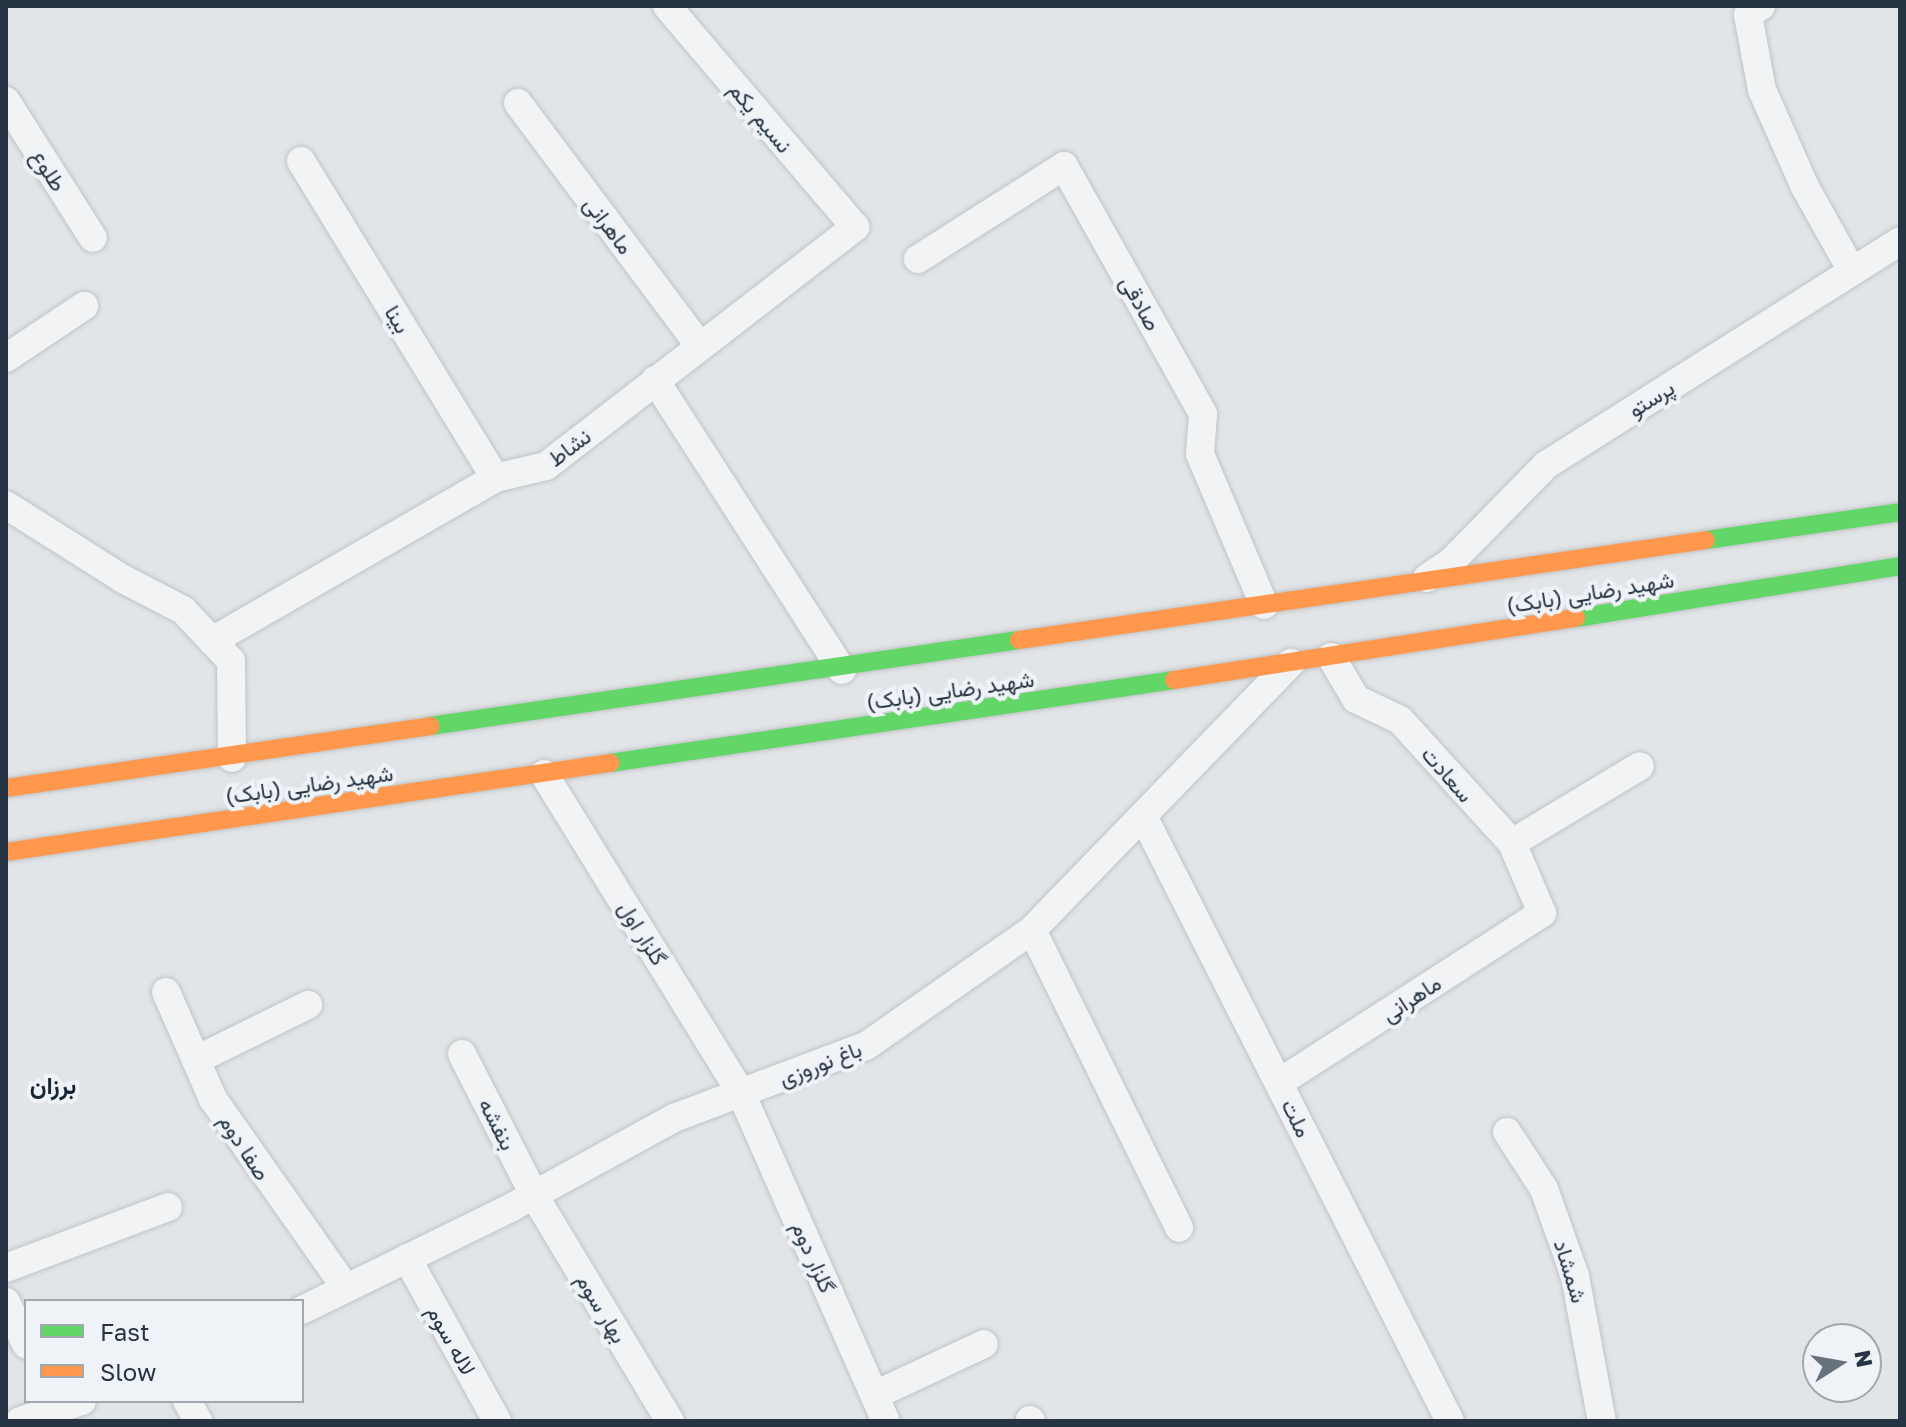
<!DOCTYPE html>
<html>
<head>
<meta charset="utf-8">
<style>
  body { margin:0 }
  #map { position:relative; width:1906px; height:1427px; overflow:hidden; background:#e2e5e7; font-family:"Golos Text",Vazirmatn,sans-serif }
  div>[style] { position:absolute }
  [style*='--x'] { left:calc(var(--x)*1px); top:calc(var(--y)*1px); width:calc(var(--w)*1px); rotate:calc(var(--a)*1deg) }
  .roads { filter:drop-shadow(0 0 2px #c0c3c5) drop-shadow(0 0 2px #c0c3c5) }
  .street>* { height:28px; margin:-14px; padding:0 14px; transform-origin:14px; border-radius:14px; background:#f1f3f4 }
  .fast>* { height:18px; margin:-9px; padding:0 9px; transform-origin:9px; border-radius:9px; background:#63d668 }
  .slow>* { height:18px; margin:-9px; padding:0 9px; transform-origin:9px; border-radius:9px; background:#ff974d }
  span { translate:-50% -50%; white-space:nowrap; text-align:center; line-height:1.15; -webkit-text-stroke:8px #eff3f7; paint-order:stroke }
  .street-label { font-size:22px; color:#263443 }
  .neighbourhood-label { font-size:24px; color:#182534; font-weight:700 }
  .frame { position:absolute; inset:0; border:8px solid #263443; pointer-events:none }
  .legend { position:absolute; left:24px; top:1299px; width:280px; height:104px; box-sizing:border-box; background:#eff3f7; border:2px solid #9fa7af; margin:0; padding:10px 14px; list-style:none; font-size:24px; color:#263443 }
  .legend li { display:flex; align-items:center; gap:16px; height:40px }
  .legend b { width:40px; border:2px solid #9fa7af }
  .north { position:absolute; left:1802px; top:1323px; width:80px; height:80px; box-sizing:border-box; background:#eff3f7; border:2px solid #9fa7af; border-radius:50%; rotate:79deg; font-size:22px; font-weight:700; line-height:32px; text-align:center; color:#263443 }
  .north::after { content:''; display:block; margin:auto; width:28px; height:36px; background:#68727c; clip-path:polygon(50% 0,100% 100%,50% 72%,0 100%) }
</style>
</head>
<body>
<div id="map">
  <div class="roads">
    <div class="street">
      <div style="--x:1761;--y:6;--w:16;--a:145"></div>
      <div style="--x:1748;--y:15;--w:76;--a:79.4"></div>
      <div style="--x:1762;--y:90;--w:106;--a:66.1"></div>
      <div style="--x:1805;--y:187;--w:96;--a:60.8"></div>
      <div style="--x:6;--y:101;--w:162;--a:57.6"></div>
      <div style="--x:518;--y:103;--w:304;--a:53.2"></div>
      <div style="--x:301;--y:161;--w:372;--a:58.5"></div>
      <div style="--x:918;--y:259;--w:173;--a:-32.5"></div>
      <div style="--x:1064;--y:166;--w:284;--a:60.7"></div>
      <div style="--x:1203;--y:414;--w:40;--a:94.3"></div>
      <div style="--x:1200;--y:454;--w:164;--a:67"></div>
      <div style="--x:6;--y:358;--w:94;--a:-33.7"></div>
      <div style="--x:655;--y:380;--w:345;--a:57.2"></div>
      <div style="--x:6;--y:505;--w:138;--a:32.3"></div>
      <div style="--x:123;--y:579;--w:68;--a:27.3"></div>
      <div style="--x:183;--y:610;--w:70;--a:46.7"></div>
      <div style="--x:231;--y:661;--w:97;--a:89.4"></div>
      <div style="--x:1427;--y:578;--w:29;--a:-34"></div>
      <div style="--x:1451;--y:562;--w:136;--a:-45.6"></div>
      <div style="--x:1546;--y:465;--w:419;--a:-32.3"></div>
      <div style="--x:212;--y:641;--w:327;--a:-29.9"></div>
      <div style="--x:495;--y:478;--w:52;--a:-13.2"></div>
      <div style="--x:546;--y:466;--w:391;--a:-37.7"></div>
      <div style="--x:855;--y:227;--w:290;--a:-130.4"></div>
      <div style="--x:544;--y:774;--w:375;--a:58.3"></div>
      <div style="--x:741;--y:1093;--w:359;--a:66.2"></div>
      <div style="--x:1143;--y:816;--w:678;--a:63.1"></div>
      <div style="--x:1512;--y:843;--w:149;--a:-31"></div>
      <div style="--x:1032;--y:930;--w:332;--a:63.7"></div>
      <div style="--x:166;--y:992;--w:117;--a:66.3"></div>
      <div style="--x:213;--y:1099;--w:231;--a:54.9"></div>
      <div style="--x:462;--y:1054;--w:158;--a:62.9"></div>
      <div style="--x:534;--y:1195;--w:264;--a:59"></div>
      <div style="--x:196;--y:1060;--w:125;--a:-26.2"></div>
      <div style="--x:1280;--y:1082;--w:312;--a:-32.8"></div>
      <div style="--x:1542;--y:913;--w:76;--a:-113.2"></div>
      <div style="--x:1512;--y:843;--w:166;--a:-132.3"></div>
      <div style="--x:1400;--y:720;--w:49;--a:-154.5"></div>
      <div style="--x:1356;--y:699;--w:49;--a:-120.8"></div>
      <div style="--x:1507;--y:1132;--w:68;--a:57"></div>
      <div style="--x:1544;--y:1189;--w:92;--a:70.4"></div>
      <div style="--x:1575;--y:1276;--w:147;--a:79.5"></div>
      <div style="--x:407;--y:1258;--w:186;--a:61.1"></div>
      <div style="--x:6;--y:1268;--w:173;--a:-20.6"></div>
      <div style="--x:6;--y:1302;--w:47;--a:64.5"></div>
      <div style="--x:302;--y:1310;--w:234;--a:-26.1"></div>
      <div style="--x:512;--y:1207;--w:185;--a:-28.8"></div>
      <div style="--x:674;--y:1118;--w:205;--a:-20.6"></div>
      <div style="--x:866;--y:1046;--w:203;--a:-34.9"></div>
      <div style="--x:1032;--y:930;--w:372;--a:-45.9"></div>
      <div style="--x:875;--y:1395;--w:120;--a:-25.1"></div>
      <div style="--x:187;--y:1401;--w:23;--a:61"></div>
      <div style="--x:1030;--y:1420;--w:1;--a:45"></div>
      <div style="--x:20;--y:1421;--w:65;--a:-17.9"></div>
    </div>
    <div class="fast">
      <div style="--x:1706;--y:540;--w:196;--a:-8.2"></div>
      <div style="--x:1576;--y:618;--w:328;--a:-9.1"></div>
      <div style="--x:430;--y:726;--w:595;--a:-8.31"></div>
      <div style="--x:610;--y:763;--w:570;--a:-8.37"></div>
    </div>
    <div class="slow">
      <div style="--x:1019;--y:640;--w:694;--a:-8.28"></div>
      <div style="--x:1174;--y:680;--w:407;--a:-8.8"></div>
      <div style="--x:6;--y:788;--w:429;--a:-8.3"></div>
      <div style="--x:6;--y:852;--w:611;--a:-8.38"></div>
    </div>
  </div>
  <div class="street-label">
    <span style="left:761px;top:117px;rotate:50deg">نسیم یکم</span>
    <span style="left:49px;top:170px;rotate:57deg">طلوع</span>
    <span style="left:609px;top:225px;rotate:53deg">ماهرانی</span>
    <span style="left:1141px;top:303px;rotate:61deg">صادقی</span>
    <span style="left:398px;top:319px;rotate:59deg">بینا</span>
    <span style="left:1651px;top:398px;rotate:-32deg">پرستو</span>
    <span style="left:569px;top:447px;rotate:-37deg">نشاط</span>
    <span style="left:1590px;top:592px;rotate:-9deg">شهید رضایی (بابک)</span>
    <span style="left:950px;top:690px;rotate:-8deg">شهید رضایی (بابک)</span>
    <span style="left:1448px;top:774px;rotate:49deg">سعادت</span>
    <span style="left:309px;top:784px;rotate:-8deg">شهید رضایی (بابک)</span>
    <span style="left:643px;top:933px;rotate:58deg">گلزار اول</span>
    <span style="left:1411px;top:998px;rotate:-33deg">ماهرانی</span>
    <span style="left:820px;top:1063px;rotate:-21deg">باغ نوروزی</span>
    <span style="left:1297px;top:1118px;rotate:64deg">ملت</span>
    <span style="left:498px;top:1124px;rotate:63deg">بنفشه</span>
    <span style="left:245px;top:1147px;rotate:57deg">صفا دوم</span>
    <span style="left:814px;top:1257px;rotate:66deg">گلزار دوم</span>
    <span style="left:1571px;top:1271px;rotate:73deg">شمشاد</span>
    <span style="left:602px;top:1308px;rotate:59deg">بهار سوم</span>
    <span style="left:452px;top:1340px;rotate:61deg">لاله سوم</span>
  </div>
  <div class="neighbourhood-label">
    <span style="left:53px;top:1085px">برزان</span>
  </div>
  <div class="frame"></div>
  <ul class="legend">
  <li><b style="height:10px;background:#63d668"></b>Fast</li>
  <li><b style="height:10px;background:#ff974d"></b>Slow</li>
  </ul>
  <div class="north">N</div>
</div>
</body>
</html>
